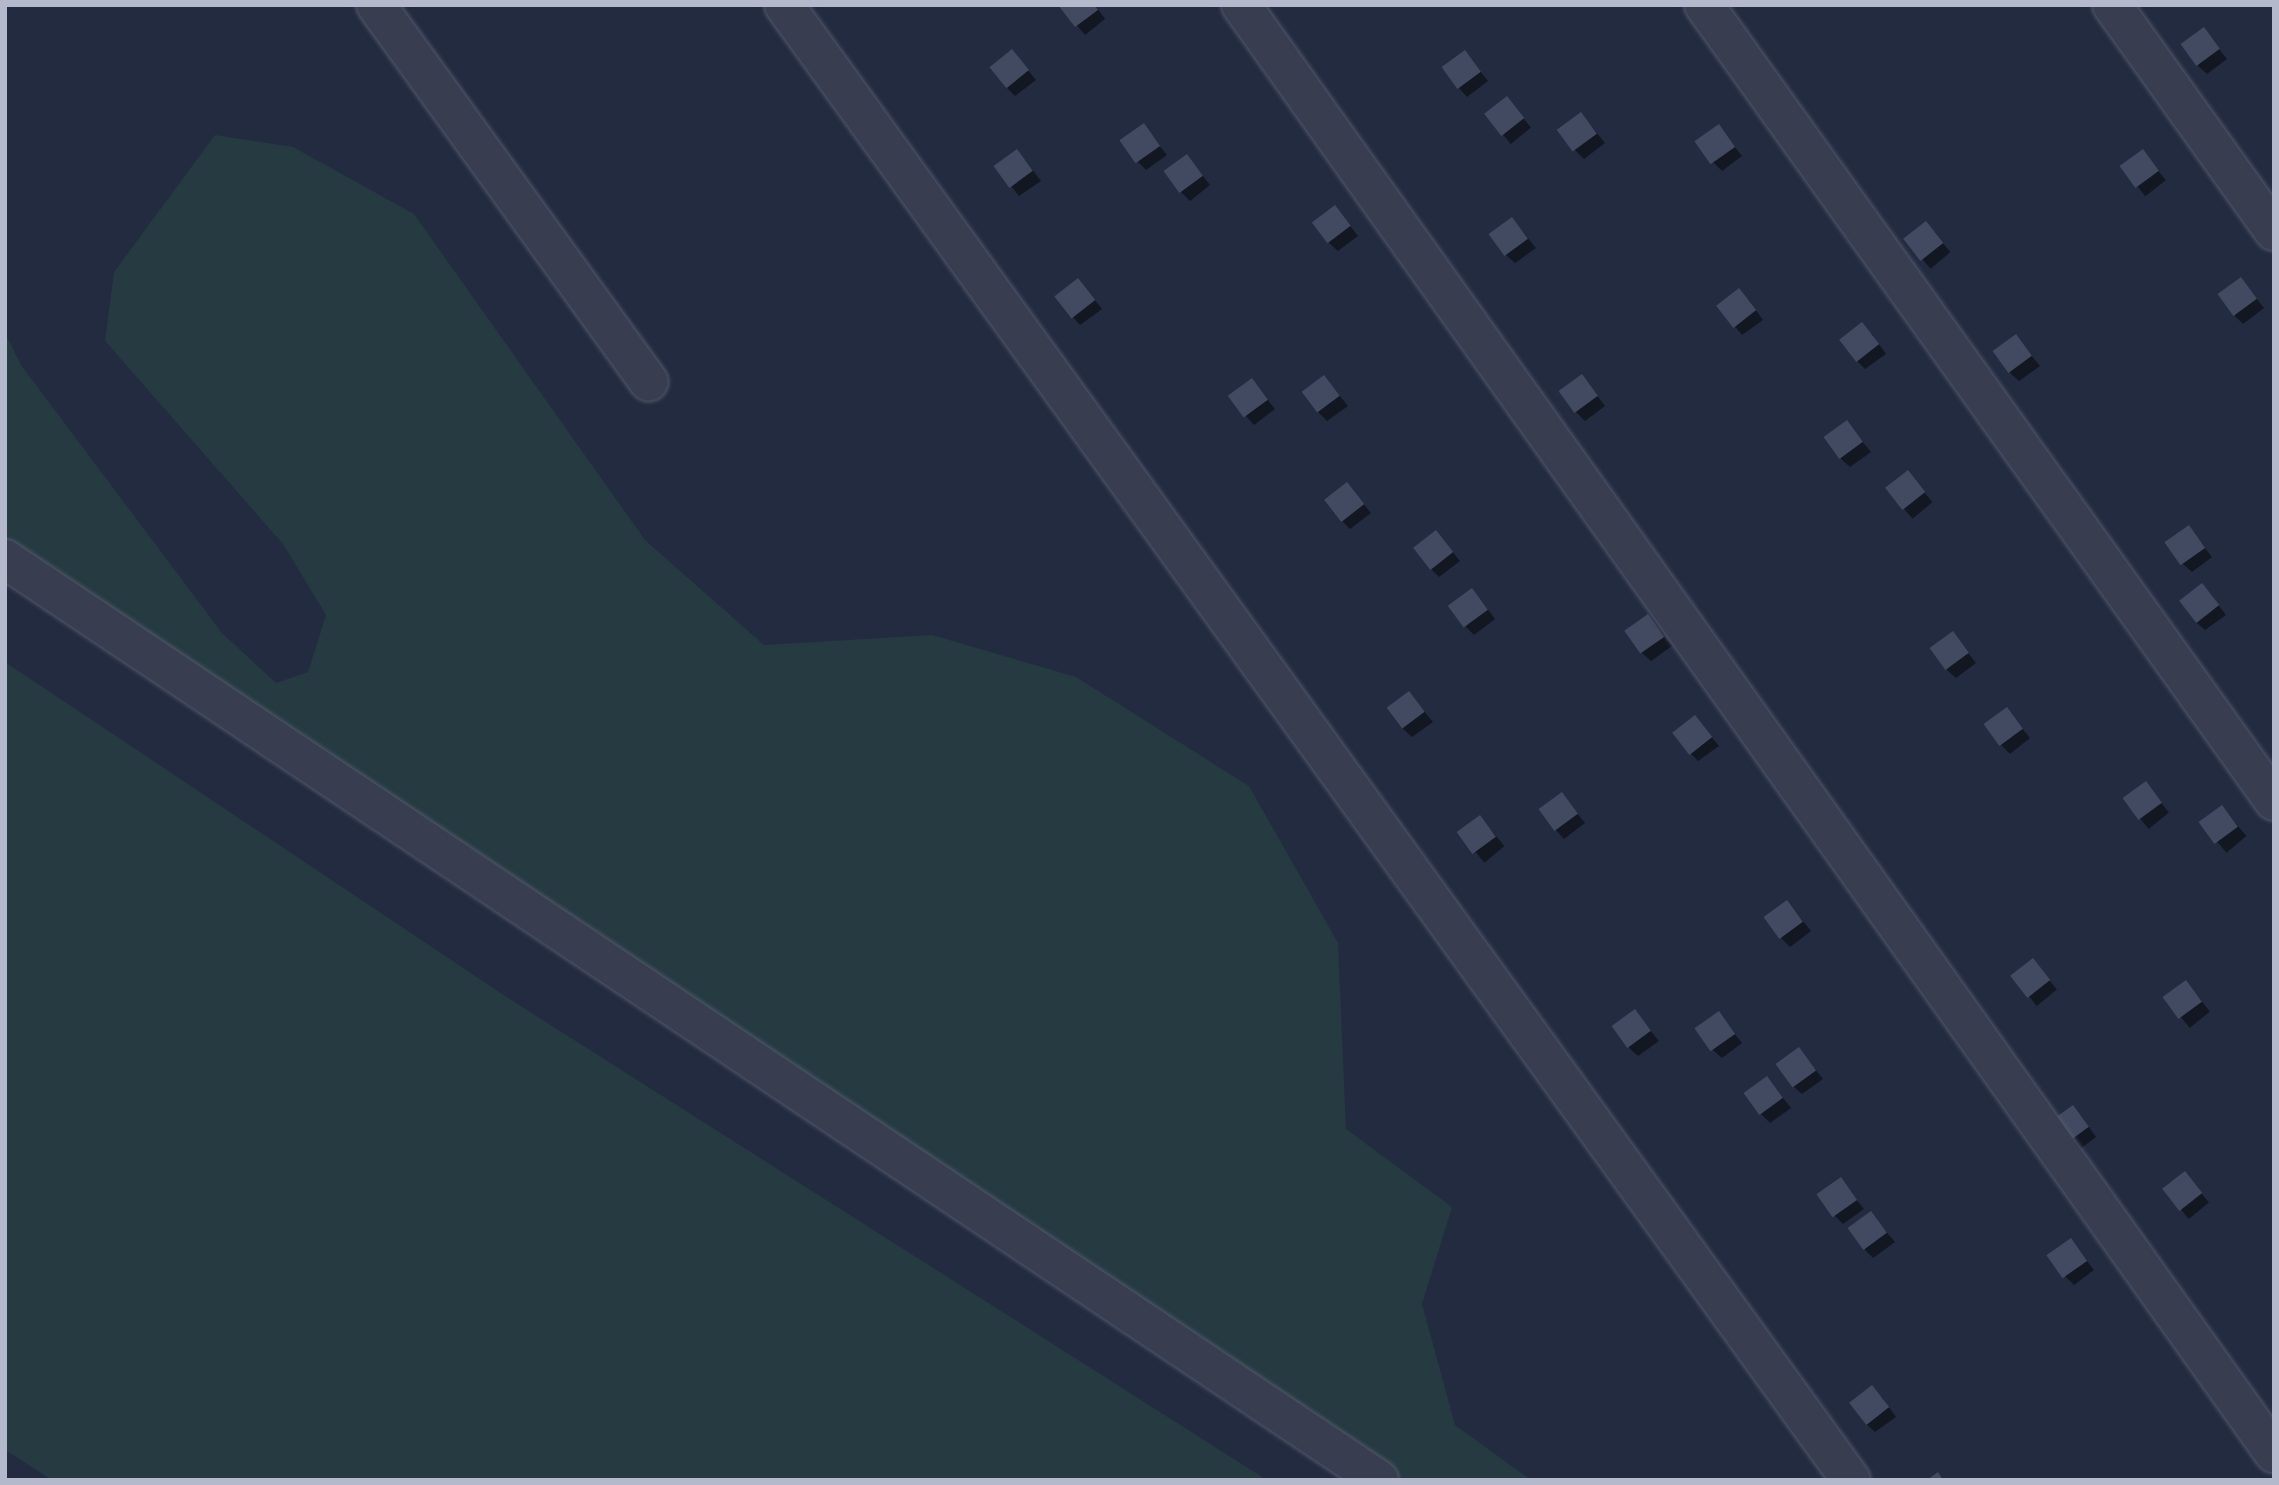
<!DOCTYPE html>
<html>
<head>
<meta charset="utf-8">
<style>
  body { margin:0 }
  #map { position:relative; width:2279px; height:1485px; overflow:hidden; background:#232b40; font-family:"Noto Sans",sans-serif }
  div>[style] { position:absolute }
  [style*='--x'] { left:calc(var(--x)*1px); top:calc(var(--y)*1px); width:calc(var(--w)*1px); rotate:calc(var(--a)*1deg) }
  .green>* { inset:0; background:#253a41 }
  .shadow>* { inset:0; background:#0007; transform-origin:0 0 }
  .building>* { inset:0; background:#424a62; transform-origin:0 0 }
  .roads { filter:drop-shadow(0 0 2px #52596b) drop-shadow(0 0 2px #52596b) }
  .minor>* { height:38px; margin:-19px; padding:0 19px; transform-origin:19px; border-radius:19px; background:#383e50 }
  span { translate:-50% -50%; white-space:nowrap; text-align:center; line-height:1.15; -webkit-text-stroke:7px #1c2335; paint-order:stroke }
  .frame { position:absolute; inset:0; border:7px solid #b4b9cb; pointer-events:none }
</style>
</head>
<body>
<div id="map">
  <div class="green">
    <div style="clip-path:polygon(215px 135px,293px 147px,414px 214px,645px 540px,764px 645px,932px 635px,1076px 677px,1249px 786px,1338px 943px,1346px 1129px,1452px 1207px,1422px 1304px,1455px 1425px,1531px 1480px,1392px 1480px,5px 554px,5px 333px,21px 365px,222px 633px,276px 683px,308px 672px,326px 615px,283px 544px,105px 341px,114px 272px)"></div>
    <div style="clip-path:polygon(5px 662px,505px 996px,1267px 1480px,52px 1480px,5px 1450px)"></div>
  </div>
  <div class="shadow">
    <div style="clip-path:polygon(1095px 5px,1105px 19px,1085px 35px,1061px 6px)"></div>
    <div style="clip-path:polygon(2204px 30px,2227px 59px,2207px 74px,2198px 66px)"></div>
    <div style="clip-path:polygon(1012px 51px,1036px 80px,1015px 96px,1006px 87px)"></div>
    <div style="clip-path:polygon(1465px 52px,1488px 81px,1467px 97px,1459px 88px)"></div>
    <div style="left:1507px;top:98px;width:38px;height:26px;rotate:51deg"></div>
    <div style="clip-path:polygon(1581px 114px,1605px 143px,1584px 159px,1575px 150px)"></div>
    <div style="clip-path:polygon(1143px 126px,1167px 155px,1146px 170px,1138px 162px)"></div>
    <div style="clip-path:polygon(1718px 126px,1742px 156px,1722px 171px,1713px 162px)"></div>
    <div style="left:2143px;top:151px;width:37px;height:26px;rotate:52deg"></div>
    <div style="clip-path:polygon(1187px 156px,1210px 185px,1190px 201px,1181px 192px)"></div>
    <div style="clip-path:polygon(1025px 160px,1041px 181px,1019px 196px,996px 167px)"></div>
    <div style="clip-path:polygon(1335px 207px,1358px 236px,1338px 251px,1329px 243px)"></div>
    <div style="clip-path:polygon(1512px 219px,1536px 248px,1515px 263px,1506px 255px)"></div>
    <div style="left:1926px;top:223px;width:38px;height:26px;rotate:50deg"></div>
    <div style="clip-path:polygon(2241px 279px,2264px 308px,2243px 324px,2235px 316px)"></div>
    <div style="clip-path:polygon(1086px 289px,1102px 309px,1080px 325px,1072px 316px)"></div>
    <div style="clip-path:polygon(1748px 299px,1763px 320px,1742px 335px,1718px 306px)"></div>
    <div style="clip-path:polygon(1871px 333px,1886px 354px,1865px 369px,1857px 361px)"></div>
    <div style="clip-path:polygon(2016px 337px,2040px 366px,2019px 381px,2010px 373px)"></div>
    <div style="clip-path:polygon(1582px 376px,1605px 406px,1585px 421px,1576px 412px)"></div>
    <div style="clip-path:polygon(1324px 377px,1348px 406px,1327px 421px,1318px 412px)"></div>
    <div style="clip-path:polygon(1252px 380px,1275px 409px,1254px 425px,1246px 416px)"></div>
    <div style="clip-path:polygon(1847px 423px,1871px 452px,1850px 467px,1841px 459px)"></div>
    <div style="left:1908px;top:473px;width:38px;height:26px;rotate:50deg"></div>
    <div style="clip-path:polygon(1347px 484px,1371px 513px,1350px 529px,1341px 520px)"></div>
    <div style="clip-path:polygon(2189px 528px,2212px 557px,2192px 572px,2183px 564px)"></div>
    <div style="clip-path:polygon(1436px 532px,1460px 561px,1439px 577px,1430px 568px)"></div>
    <div style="clip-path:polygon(2210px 594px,2226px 615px,2205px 630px,2196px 622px)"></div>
    <div style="clip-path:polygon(1480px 599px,1495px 619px,1474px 635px,1466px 627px)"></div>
    <div style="clip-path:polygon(1648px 617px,1672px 646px,1651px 661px,1642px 653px)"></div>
    <div style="clip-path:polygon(1953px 634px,1976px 663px,1956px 678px,1947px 670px)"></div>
    <div style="clip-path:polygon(1409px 693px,1433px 722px,1412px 737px,1403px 729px)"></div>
    <div style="clip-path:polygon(2006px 709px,2030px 738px,2010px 754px,2001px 745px)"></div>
    <div style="clip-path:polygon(1695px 717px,1719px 746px,1698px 761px,1690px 753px)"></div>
    <div style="left:2145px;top:783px;width:38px;height:26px;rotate:51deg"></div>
    <div style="clip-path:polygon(1561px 794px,1585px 823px,1564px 839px,1556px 830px)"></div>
    <div style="left:2222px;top:807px;width:38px;height:26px;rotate:50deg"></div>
    <div style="left:1480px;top:817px;width:38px;height:26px;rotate:50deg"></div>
    <div style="clip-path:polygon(1787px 902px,1811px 931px,1790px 947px,1781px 938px)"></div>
    <div style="left:2033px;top:960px;width:38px;height:26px;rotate:51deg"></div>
    <div style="left:2186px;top:982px;width:38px;height:26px;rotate:51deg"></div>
    <div style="clip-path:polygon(1635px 1012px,1659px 1041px,1638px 1056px,1629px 1048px)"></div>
    <div style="clip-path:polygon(1718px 1014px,1742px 1043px,1722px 1058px,1713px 1050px)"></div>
    <div style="clip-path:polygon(1799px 1050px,1823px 1079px,1802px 1094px,1793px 1086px)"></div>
    <div style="clip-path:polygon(1767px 1078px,1791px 1108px,1770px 1123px,1761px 1114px)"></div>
    <div style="clip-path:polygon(2081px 1116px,2096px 1137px,2076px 1152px,2067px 1144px)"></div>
    <div style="left:2185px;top:1173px;width:38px;height:26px;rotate:51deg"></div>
    <div style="clip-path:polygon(1840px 1180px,1864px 1209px,1843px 1224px,1835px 1216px)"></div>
    <div style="clip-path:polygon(1870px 1213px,1895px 1242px,1873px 1258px,1865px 1250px)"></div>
    <div style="clip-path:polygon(2070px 1240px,2094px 1270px,2074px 1285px,2065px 1276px)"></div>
    <div style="clip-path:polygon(1881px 1396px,1896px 1417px,1875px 1432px,1866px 1424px)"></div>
  </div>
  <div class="building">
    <div style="clip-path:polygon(1058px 5px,1095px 5px,1098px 10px,1075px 27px)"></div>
    <div style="left:2204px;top:27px;width:27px;height:29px;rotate:54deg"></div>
    <div style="left:1012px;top:49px;width:27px;height:29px;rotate:51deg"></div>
    <div style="left:1465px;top:50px;width:27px;height:29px;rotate:54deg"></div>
    <div style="left:1507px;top:96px;width:28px;height:29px;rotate:52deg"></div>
    <div style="left:1581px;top:112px;width:27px;height:30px;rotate:54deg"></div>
    <div style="left:1144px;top:123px;width:28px;height:30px;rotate:55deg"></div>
    <div style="left:1719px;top:124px;width:28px;height:30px;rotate:55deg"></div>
    <div style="left:1017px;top:149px;width:27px;height:29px;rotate:54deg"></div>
    <div style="left:2143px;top:149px;width:27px;height:29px;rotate:54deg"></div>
    <div style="left:1187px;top:154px;width:27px;height:29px;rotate:54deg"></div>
    <div style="left:1335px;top:205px;width:26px;height:29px;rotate:53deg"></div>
    <div style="left:1512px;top:217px;width:27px;height:29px;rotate:54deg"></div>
    <div style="left:1926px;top:221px;width:28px;height:29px;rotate:52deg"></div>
    <div style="left:2241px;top:277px;width:27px;height:29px;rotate:54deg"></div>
    <div style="left:1078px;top:278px;width:28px;height:30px;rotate:52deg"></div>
    <div style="left:1739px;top:288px;width:28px;height:29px;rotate:52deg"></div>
    <div style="left:1862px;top:322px;width:28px;height:29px;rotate:52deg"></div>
    <div style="left:2016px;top:334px;width:27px;height:29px;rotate:54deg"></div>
    <div style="left:1582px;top:374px;width:27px;height:29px;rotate:54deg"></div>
    <div style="left:1324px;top:375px;width:26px;height:28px;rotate:53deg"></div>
    <div style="left:1252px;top:378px;width:27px;height:30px;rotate:54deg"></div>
    <div style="left:1847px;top:420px;width:27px;height:29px;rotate:54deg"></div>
    <div style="left:1908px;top:470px;width:28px;height:29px;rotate:52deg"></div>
    <div style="left:1347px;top:482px;width:28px;height:29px;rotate:52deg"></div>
    <div style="left:2189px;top:525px;width:28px;height:30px;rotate:55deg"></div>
    <div style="left:1436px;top:530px;width:28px;height:29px;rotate:52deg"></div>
    <div style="left:2202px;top:583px;width:28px;height:29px;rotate:52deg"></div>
    <div style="left:1472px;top:588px;width:27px;height:30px;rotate:54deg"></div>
    <div style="left:1648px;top:614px;width:28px;height:29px;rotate:55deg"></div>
    <div style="left:1953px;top:631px;width:27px;height:29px;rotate:54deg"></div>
    <div style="left:1409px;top:691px;width:26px;height:28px;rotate:53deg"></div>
    <div style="left:2007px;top:707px;width:27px;height:29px;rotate:54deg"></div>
    <div style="left:1695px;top:715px;width:28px;height:29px;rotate:52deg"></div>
    <div style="left:2146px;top:781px;width:27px;height:29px;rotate:54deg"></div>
    <div style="left:1562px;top:792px;width:27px;height:29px;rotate:54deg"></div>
    <div style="left:2222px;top:805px;width:27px;height:29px;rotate:54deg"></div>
    <div style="left:1480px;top:815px;width:27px;height:29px;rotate:54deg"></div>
    <div style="left:1787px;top:900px;width:27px;height:29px;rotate:54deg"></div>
    <div style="left:2033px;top:958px;width:28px;height:29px;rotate:52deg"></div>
    <div style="left:2186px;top:980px;width:27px;height:29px;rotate:54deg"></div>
    <div style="left:1635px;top:1009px;width:27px;height:29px;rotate:54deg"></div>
    <div style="left:1719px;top:1011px;width:28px;height:30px;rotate:55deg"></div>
    <div style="left:1799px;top:1047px;width:29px;height:29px;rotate:54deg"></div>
    <div style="left:1767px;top:1076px;width:27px;height:29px;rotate:54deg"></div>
    <div style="left:2073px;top:1105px;width:27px;height:29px;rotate:54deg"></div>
    <div style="left:2185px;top:1171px;width:28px;height:29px;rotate:52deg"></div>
    <div style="left:1841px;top:1177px;width:28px;height:30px;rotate:55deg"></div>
    <div style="left:1871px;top:1211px;width:27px;height:29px;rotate:54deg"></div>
    <div style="left:2071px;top:1238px;width:28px;height:30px;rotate:55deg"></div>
    <div style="left:1872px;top:1385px;width:28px;height:29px;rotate:52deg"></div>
    <div style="clip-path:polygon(1938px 1472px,1943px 1480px,1927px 1480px)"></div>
  </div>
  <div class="roads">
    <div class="minor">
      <div style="--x:376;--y:5;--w:465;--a:54.1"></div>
      <div style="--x:784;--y:5;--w:1820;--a:54.12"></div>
      <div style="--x:1241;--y:5;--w:1779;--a:54.5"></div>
      <div style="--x:1704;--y:5;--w:979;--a:54.39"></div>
      <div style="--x:2112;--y:5;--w:278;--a:54.4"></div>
      <div style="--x:5;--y:559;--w:1654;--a:33.83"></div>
    </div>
  </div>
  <div class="frame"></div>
</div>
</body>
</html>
